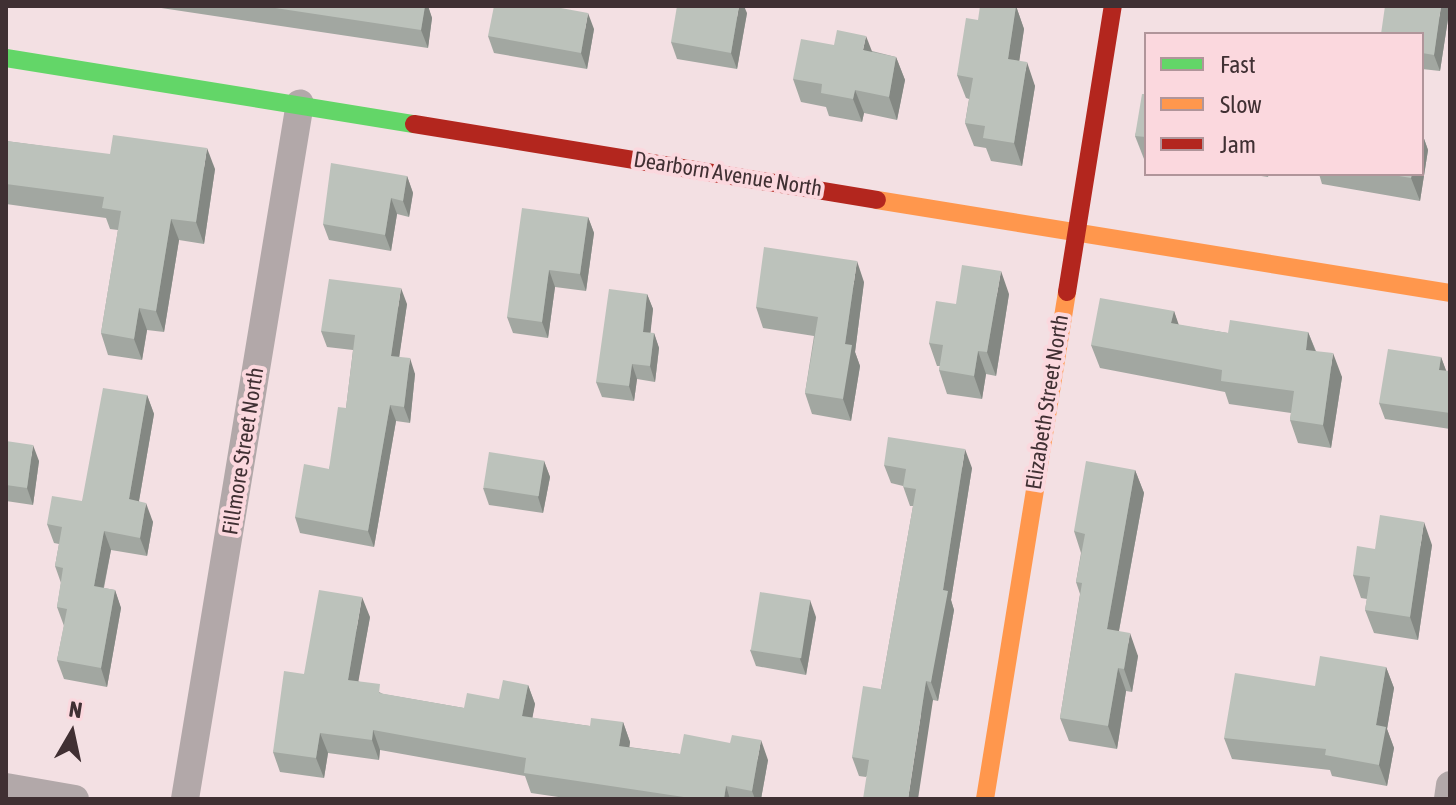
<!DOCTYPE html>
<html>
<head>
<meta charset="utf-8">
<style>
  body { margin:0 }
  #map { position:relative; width:1456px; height:805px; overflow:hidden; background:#f3e0e3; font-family:"Asap Condensed",sans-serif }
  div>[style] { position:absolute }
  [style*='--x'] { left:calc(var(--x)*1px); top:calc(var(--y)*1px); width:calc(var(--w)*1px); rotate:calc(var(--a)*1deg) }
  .street>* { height:28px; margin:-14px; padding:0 14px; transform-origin:14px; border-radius:14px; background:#b2a8a9 }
  .fast>* { height:18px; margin:-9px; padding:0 9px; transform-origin:9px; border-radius:9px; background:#63d668 }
  .slow>* { height:18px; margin:-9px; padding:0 9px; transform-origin:9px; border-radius:9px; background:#ff974d }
  .jam>* { height:18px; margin:-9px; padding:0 9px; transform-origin:9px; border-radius:9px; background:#b3261e }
  .wall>* { inset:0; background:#a2a7a1 }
  .shaded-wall>* { inset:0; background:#848883 }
  .building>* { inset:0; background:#bcc2bb; transform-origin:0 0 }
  span { translate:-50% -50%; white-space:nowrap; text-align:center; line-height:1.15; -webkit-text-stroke:8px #fbd8de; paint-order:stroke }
  .street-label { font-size:22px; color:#403033 }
  .frame { position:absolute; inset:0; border:8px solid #403033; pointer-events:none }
  .legend { position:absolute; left:1144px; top:32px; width:280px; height:144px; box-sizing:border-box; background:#fbd8de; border:2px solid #b0959a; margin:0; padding:10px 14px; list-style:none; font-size:24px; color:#403033 }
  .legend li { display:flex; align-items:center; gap:16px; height:40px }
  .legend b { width:40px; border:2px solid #b0959a }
  .north { position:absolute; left:32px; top:693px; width:80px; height:80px; -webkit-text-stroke:6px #fbd8de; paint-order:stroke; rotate:9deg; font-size:22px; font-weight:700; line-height:32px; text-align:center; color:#403033 }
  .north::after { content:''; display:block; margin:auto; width:28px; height:36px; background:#403033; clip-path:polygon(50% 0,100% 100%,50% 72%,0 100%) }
</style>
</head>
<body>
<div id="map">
  <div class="street">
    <div style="--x:6;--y:787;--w:70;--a:9.9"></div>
    <div style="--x:185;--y:799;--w:705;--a:-80.62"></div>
    <div style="--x:1448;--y:799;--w:14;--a:-82"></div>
  </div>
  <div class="fast">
    <div style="--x:6;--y:58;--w:413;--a:9.2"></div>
  </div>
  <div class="slow">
    <div style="--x:877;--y:200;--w:580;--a:9.22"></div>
    <div style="--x:985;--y:799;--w:514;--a:-80.81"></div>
  </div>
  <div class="jam">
    <div style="--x:414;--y:124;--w:469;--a:9.3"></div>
    <div style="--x:1067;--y:292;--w:290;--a:-80.9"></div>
  </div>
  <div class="wall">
    <div style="clip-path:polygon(148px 6px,428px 6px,432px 18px,428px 48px)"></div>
    <div style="clip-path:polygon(1016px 6px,1024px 29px,1019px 61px,1035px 86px,1022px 166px,991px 161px,986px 148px,974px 146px,965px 123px,969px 99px,966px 98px,957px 75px,978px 20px)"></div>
    <div style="clip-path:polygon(1450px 6px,1440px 71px,1422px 69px,1422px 34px)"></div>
    <div style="clip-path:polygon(747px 13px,737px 69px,677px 59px,671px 42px)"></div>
    <div style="clip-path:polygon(594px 29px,587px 69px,494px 53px,488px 36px)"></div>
    <div style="clip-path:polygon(872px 51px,896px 57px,905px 80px,897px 120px,864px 113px,862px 122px,829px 116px,826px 107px,801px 102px,793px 79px)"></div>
    <div style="clip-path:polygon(1146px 94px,1146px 159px,1144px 159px,1135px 136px)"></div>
    <div style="clip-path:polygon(1422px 133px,1428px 150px,1420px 201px,1322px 184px,1319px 174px,1422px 174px)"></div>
    <div style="clip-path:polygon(6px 141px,215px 169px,204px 244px,179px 240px,164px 332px,147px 330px,142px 360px,108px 355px,101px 333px,118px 230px,110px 229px,106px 218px,6px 204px)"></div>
    <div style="clip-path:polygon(1248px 174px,1269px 174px,1268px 177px)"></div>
    <div style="clip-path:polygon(407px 176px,413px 193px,409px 217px,397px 214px,391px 251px,329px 240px,323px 224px)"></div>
    <div style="clip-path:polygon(588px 217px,594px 233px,586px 291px,555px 287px,548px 338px,513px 333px,507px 317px)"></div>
    <div style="clip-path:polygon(864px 282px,855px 352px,860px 366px,851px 421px,812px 414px,805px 393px,814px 336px,763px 328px,756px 307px)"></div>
    <div style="clip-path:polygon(647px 294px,653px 309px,650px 333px,654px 333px,659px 348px,655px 382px,637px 379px,634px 401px,602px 397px,596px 382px)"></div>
    <div style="clip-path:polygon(1009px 294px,996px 376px,986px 374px,982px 399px,947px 394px,939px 370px,940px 366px,937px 366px,929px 343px,956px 304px)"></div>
    <div style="clip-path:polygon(407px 304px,399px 357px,415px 374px,410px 423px,396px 421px,374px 547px,300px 533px,295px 517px,329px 469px,346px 408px,353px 350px,327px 347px,321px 331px)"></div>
    <div style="clip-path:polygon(1174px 311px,1178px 325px,1228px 333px,1308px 332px,1316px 351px,1342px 377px,1331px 448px,1298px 443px,1290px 420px,1291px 413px,1229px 404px,1225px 392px,1100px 368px,1091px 345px)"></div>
    <div style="clip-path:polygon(1441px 357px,1446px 371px,1450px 371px,1450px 429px,1385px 419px,1379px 403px)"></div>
    <div style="clip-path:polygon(147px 395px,154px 414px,139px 501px,153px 522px,147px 556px,111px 550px,104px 588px,115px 590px,121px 608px,107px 687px,64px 679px,57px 660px,64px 626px,57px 607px,61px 583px,55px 566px,59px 544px,54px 543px,47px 524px,82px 501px)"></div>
    <div style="clip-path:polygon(6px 441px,39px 461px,33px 505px,6px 501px)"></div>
    <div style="clip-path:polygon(544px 461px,550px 477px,543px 513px,489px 505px,483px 488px)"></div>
    <div style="clip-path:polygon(884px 465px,972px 468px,951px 600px,954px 610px,938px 701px,933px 700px,866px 777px,859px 776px,852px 757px,881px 689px,913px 506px,910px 506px,903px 486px,891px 483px)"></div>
    <div style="clip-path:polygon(1135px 470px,1144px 493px,1119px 631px,1138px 656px,1132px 692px,1126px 691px,1117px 749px,1069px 741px,1060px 718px,1080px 594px,1076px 582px,1081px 553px,1074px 531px)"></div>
    <div style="clip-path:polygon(1432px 545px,1418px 640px,1374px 633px,1365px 610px,1367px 599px,1361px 598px,1353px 575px,1375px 549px)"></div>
    <div style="clip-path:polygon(370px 617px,358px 681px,383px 694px,464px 708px,499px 699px,528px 685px,535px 704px,532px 718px,590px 726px,623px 722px,630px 742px,629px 747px,680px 754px,768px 760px,761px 799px,572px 799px,531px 793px,525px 776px,380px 750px,379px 760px,328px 753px,324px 778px,280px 772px,273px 752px,304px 674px)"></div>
    <div style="clip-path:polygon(816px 617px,806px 675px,756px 666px,750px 650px)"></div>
    <div style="clip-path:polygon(1386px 667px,1394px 688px,1387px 729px,1394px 748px,1387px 786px,1332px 776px,1330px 770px,1232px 759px,1224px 738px,1315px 686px)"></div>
  </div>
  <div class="shaded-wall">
    <div style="clip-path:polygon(425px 6px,428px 6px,432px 18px,428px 48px,421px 30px)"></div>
    <div style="clip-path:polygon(739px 6px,744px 6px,747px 13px,737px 69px,731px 53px)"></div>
    <div style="clip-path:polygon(1016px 6px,1024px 29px,1016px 83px,1008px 59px)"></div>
    <div style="clip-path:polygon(1441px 6px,1450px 6px,1440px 71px,1434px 55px)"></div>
    <div style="clip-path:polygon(588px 13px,594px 29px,587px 69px,581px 53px)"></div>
    <div style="clip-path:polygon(866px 36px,875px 59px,863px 50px)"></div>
    <div style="clip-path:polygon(896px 57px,905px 80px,897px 120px,889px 97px)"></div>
    <div style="clip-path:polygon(1027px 62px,1035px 86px,1022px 166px,1014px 143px)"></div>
    <div style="clip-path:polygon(855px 90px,864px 113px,862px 122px,853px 99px)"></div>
    <div style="clip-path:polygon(1422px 133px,1428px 150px,1420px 201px,1411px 178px,1412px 174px,1422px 174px)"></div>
    <div style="clip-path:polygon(207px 148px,215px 169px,204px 244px,196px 222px)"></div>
    <div style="clip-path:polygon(407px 176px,413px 193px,409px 217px,403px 201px)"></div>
    <div style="clip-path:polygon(391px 198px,397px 214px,391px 251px,385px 235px)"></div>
    <div style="clip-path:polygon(588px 217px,594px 233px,586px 291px,580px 274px)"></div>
    <div style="clip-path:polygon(171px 219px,179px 240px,164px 332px,156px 311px)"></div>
    <div style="clip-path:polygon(857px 261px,864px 282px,855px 352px,860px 366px,851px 421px,843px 399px,845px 344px)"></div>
    <div style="clip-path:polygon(549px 270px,555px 287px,548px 338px,542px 322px)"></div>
    <div style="clip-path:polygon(1001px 271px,1009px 294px,996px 376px,987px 352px)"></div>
    <div style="clip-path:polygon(401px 288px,407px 304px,397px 372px,391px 356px)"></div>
    <div style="clip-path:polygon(647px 294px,653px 309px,649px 347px,643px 332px)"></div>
    <div style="clip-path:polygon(139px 308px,147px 330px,142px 360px,134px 339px)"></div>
    <div style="clip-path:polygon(1174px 311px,1182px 334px,1171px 323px)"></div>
    <div style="clip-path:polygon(1308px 332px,1317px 355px,1306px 350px)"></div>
    <div style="clip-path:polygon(654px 333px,659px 348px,655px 382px,650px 366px)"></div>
    <div style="clip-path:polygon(978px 351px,986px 374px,982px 399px,974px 376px)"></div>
    <div style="clip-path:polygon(1333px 353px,1342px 377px,1331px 448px,1323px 425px)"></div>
    <div style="clip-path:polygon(1441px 357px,1447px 373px,1439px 370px)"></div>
    <div style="clip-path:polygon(410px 358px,415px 374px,410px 423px,404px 407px)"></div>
    <div style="clip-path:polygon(632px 364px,637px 379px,634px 401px,629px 386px)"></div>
    <div style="clip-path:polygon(147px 395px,154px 414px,136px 518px,129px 499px)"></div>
    <div style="clip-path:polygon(390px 405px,396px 421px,374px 547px,368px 531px)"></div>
    <div style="clip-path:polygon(33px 445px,39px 461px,33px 505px,27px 488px)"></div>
    <div style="clip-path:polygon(965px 449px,972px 468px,951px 600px,954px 610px,938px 701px,931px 682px,943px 590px)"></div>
    <div style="clip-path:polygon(544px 461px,550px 477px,543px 513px,538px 497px)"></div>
    <div style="clip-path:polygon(1135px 470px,1144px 493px,1115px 652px,1107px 629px)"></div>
    <div style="clip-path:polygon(146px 503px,153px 522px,147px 556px,140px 538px)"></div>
    <div style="clip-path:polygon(1424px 522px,1432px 545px,1418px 640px,1410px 617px)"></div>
    <div style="clip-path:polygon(104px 531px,111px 550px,100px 605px,94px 586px)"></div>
    <div style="clip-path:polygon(115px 590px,121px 608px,107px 687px,101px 668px)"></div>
    <div style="clip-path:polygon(362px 597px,370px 617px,355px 700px,348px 680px)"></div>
    <div style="clip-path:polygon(810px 600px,816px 617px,806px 675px,800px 659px)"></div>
    <div style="clip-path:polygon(1130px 633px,1138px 656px,1132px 692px,1124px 669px)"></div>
    <div style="clip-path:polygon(1386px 667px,1394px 688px,1387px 729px,1394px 748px,1387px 786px,1379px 765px,1376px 725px)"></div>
    <div style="clip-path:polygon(1118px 668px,1126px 691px,1117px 749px,1108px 726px)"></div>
    <div style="clip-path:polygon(926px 681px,933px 700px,918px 799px,908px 799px)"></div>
    <div style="clip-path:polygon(528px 685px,535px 704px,529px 736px,522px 716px)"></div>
    <div style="clip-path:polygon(623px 722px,630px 742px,627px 766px,619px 746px)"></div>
    <div style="clip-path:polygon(373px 730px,380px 750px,379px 760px,372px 740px)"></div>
    <div style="clip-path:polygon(320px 733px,328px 753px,324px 778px,316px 758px)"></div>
    <div style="clip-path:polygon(761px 740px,768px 760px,761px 799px,755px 799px,752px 791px)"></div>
    <div style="clip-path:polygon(726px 786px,730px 799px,724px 799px)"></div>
  </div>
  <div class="building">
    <div style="clip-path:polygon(262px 6px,425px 6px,421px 30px)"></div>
    <div style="clip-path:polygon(494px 6px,550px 6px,588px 13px,581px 53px,488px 36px)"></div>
    <div style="clip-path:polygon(677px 6px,739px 6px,731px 53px,671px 42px)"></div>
    <div style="clip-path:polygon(980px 6px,1016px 6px,1008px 59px,1027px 62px,1014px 143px,983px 138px,985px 126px,965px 123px,973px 78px,957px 75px,966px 18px,978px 20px)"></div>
    <div style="clip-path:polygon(1385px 6px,1441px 6px,1434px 55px,1422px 53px,1422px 34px,1381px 34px)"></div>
    <div style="clip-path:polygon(837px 30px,866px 36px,863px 50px,896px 57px,889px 97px,855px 90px,853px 99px,821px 93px,822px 84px,793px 79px,801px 39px,834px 45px)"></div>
    <div style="clip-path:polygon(1142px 94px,1146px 94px,1146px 137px,1135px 136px)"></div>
    <div style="clip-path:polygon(113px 135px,207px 148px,196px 222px,171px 219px,156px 311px,139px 308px,134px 339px,101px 333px,121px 211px,102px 208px,104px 197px,6px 184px,6px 141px,110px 154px)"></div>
    <div style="clip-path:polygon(331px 163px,407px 176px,403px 201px,391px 198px,385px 235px,323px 224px)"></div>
    <div style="clip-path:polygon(1387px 174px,1412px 174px,1411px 178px)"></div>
    <div style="clip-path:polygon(522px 208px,588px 217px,580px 274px,549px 270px,542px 322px,507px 317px)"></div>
    <div style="clip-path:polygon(764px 247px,857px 261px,845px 344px,852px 345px,843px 399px,805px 393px,818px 317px,756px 307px)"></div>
    <div style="clip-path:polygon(962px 265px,1001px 271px,987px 352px,978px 351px,974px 376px,939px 370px,943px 345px,929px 343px,936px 301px,956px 304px)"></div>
    <div style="clip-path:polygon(329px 279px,401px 288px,391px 356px,410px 358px,404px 407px,390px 405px,368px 531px,295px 517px,304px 464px,329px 469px,338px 407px,346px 408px,355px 335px,321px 331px)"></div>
    <div style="clip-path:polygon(609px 289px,647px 294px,643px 332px,654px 333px,650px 366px,632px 364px,629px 386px,596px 382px)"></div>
    <div style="clip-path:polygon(1100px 298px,1174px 311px,1171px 323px,1228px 333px,1230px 320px,1308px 332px,1306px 350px,1333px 353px,1323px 425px,1290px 420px,1294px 391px,1221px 381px,1222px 370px,1091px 345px)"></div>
    <div style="clip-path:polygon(1388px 349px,1441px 357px,1439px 370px,1450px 371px,1450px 413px,1379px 403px)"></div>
    <div style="clip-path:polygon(103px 388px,147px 395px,129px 499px,146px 503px,140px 538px,104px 531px,94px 586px,115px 590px,101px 668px,57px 660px,67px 609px,57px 607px,63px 568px,55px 566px,62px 527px,47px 524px,52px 496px,82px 501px)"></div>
    <div style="clip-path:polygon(888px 437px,965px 449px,943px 590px,948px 591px,931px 682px,926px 681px,908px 799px,863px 799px,869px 760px,852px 757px,863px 686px,881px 689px,916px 489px,903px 487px,906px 469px,884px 465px)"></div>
    <div style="clip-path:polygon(6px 441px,33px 445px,27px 488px,6px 485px)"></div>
    <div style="left:489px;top:452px;width:56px;height:36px;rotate:9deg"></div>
    <div style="clip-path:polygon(1086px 461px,1135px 470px,1107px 629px,1130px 633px,1124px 669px,1118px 668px,1108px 726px,1060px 718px,1082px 583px,1076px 582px,1085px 534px,1074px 531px)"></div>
    <div style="clip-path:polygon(1380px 515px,1424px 522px,1410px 617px,1365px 610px,1370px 577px,1353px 575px,1357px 546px,1375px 549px)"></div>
    <div style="clip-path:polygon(319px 590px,362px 597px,348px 680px,380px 684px,379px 693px,464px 708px,467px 693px,499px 699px,503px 680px,528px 685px,522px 716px,590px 726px,591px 718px,623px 722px,619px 746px,680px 754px,684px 734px,730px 743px,732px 735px,761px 740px,752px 791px,726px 786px,724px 799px,697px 799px,524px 773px,526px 758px,373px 730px,372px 740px,320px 733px,316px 758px,273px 752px,284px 671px,304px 674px)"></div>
    <div style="left:760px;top:592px;width:51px;height:59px;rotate:9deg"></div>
    <div style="clip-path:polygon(1320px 656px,1386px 667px,1376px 725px,1386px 727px,1379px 765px,1325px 755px,1326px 749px,1224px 738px,1235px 673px,1315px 686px)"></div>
  </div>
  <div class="street-label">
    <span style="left:728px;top:174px;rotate:9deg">Dearborn Avenue North</span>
    <span style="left:1047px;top:402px;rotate:-81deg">Elizabeth Street North</span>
    <span style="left:243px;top:451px;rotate:-81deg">Fillmore Street North</span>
  </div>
  <div class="frame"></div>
  <ul class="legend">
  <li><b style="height:10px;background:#63d668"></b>Fast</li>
  <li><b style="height:10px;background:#ff974d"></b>Slow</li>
  <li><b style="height:10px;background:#b3261e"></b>Jam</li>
  </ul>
  <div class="north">N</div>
</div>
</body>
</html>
